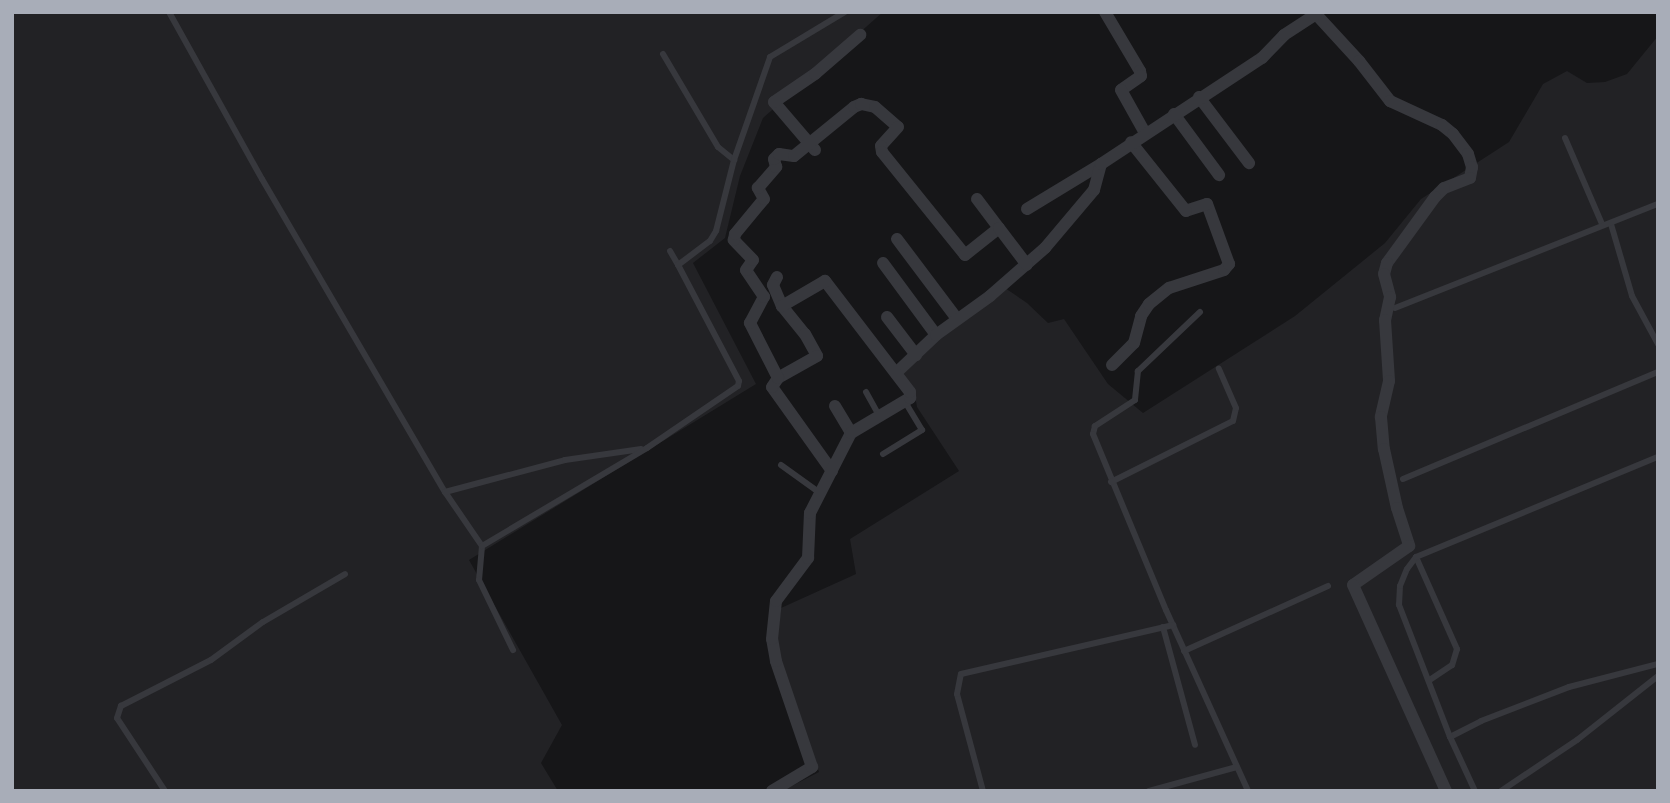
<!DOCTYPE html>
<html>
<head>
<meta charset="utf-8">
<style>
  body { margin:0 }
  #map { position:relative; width:1670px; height:803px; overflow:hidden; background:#161618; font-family:"Roboto Condensed",sans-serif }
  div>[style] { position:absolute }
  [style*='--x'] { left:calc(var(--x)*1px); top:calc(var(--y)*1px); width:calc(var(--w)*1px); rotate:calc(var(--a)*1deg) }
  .built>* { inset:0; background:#222225 }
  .lane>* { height:6px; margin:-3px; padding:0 3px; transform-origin:3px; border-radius:3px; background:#37383d }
  .street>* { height:12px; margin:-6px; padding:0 6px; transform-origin:6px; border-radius:6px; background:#37383d }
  span { translate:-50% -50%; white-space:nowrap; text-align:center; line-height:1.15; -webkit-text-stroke:5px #111113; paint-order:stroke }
  .frame { position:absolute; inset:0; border:14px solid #a8adb8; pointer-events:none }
</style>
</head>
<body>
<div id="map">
  <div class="built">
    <div style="clip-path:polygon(12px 12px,883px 12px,763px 118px,740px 176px,725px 238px,693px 263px,756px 384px,469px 560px,562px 725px,541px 763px,558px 791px,12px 791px)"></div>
    <div style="clip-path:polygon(1658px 36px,1658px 791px,782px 791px,819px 772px,780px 660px,777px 639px,781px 608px,856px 574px,850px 539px,959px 471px,917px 407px,914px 390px,901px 375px,937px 339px,1005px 288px,1027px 303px,1048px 323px,1064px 319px,1108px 384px,1143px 413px,1295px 316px,1385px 243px,1421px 199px,1509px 142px,1543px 84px,1567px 71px,1587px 83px,1605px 82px,1627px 74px)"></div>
  </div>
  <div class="lane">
    <div style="--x:169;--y:12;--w:191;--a:60.9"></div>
    <div style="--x:262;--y:179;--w:363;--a:59.7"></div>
    <div style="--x:445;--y:492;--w:65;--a:55.6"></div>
    <div style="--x:482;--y:546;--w:34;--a:95"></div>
    <div style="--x:479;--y:580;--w:78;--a:64.1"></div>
    <div style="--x:663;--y:54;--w:108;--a:59.4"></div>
    <div style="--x:718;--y:147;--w:21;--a:39"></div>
    <div style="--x:1565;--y:138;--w:94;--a:66.7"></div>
    <div style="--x:1611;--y:224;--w:75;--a:73.7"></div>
    <div style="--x:1632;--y:296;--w:55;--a:61.6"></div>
    <div style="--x:670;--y:251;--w:16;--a:60"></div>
    <div style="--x:1395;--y:308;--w:283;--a:-21.6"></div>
    <div style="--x:1200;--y:312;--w:86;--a:136.4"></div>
    <div style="--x:1138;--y:371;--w:29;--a:96"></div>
    <div style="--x:1135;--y:400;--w:48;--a:147"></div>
    <div style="--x:1095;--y:426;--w:8;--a:104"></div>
    <div style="--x:1093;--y:434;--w:191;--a:67.5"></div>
    <div style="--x:1166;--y:610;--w:199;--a:65.6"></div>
    <div style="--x:866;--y:392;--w:29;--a:61"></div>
    <div style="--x:883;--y:454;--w:46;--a:-31.6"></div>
    <div style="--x:922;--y:430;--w:31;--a:-121"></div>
    <div style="--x:781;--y:465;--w:48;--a:35.7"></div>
    <div style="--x:1403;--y:479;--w:277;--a:-22.8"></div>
    <div style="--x:1111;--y:482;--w:136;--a:-26.6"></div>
    <div style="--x:1233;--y:421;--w:13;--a:-77"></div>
    <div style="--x:1236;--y:408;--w:43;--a:-113.6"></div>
    <div style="--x:445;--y:492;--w:124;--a:-14.9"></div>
    <div style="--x:565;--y:460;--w:77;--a:-8.2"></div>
    <div style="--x:482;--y:546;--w:192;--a:-30.7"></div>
    <div style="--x:647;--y:448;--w:110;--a:-34.3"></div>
    <div style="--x:738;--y:386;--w:5;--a:-79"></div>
    <div style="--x:739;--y:381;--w:131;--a:-117.7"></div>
    <div style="--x:678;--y:265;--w:40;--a:-37"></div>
    <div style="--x:710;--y:241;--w:12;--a:-59"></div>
    <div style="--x:716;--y:231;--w:73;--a:-75.8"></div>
    <div style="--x:734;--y:160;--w:109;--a:-70.7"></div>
    <div style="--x:770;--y:57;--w:87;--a:-31"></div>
    <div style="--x:1416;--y:557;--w:101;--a:66"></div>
    <div style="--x:1457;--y:649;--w:17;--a:107"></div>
    <div style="--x:1452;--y:665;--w:27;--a:146"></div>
    <div style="--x:1163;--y:627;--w:122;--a:74.8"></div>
    <div style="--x:1184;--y:651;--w:158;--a:-24.3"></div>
    <div style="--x:1450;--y:737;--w:35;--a:-27"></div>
    <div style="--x:1481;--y:721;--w:94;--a:-21.1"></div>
    <div style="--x:1569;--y:687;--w:92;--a:-14.5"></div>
    <div style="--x:165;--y:791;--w:87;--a:-123.3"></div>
    <div style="--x:117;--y:718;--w:13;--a:-72"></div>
    <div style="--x:121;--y:706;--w:101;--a:-27.1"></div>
    <div style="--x:211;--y:660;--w:64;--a:-36.2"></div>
    <div style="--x:263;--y:622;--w:95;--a:-30.3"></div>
    <div style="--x:983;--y:791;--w:100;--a:-105"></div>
    <div style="--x:957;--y:694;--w:20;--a:-79"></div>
    <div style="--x:961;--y:674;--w:218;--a:-13"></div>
    <div style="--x:1149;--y:791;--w:91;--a:-15.3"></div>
    <div style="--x:1475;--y:791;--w:60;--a:-114.8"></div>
    <div style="--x:1450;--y:737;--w:142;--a:-111.1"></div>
    <div style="--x:1399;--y:605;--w:19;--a:-87"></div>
    <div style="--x:1400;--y:586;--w:18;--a:-68"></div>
    <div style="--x:1407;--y:569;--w:15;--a:-53"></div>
    <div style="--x:1416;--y:557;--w:262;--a:-22.5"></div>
    <div style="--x:1501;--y:791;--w:92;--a:-33.9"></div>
    <div style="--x:1577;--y:740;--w:103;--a:-38.3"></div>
  </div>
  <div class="street">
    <div style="--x:1105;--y:12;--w:69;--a:59.3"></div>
    <div style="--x:1140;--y:71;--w:5;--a:79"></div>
    <div style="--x:1141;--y:76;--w:24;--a:145"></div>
    <div style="--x:1121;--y:90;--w:49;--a:60.8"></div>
    <div style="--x:1314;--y:12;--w:67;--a:47.4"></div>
    <div style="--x:1359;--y:61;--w:51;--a:52.2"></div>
    <div style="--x:1390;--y:101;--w:57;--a:24.8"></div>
    <div style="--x:1442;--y:125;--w:14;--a:39"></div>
    <div style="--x:1453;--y:134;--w:25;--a:53"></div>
    <div style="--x:1468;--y:154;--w:14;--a:73"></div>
    <div style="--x:1472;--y:167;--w:11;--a:100"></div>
    <div style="--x:1470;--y:178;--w:28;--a:159"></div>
    <div style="--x:1444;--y:188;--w:13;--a:135"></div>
    <div style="--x:1435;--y:197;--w:82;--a:126"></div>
    <div style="--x:1387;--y:263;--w:11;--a:105"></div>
    <div style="--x:1384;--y:274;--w:24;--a:75"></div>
    <div style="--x:1390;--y:297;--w:24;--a:102"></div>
    <div style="--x:1385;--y:320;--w:61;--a:86.2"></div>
    <div style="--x:1389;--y:381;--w:37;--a:103"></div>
    <div style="--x:1381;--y:417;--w:32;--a:85"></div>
    <div style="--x:1384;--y:449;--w:60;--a:77.6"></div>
    <div style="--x:1397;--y:508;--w:40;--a:72"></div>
    <div style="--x:1409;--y:546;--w:68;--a:145.1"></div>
    <div style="--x:1353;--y:585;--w:226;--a:65.7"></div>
    <div style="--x:1199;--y:97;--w:83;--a:52.9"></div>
    <div style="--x:1174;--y:114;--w:76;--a:53.6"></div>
    <div style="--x:815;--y:150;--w:63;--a:-130.5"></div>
    <div style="--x:774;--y:102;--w:50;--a:-34.3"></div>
    <div style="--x:815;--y:74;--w:60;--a:-40.9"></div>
    <div style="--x:977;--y:199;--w:36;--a:53"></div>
    <div style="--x:1027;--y:209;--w:87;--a:-31.3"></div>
    <div style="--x:897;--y:239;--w:100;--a:53.1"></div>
    <div style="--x:883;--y:263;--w:89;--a:53.6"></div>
    <div style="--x:777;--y:277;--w:9;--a:117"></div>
    <div style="--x:773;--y:285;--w:23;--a:67"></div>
    <div style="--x:782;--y:306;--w:36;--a:51"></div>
    <div style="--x:805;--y:334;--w:25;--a:61"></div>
    <div style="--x:817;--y:356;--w:45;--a:150.6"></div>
    <div style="--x:887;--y:317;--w:48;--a:52.7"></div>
    <div style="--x:1112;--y:365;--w:31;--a:-45"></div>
    <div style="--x:1134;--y:343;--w:28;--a:-75"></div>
    <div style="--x:1141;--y:316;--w:14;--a:-56"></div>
    <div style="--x:1149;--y:304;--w:26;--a:-39"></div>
    <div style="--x:1169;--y:288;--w:58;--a:-18.1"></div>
    <div style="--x:1224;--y:270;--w:8;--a:-50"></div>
    <div style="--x:1229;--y:264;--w:64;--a:-110.1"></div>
    <div style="--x:1207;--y:204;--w:22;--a:162"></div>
    <div style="--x:1186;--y:211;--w:88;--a:-128.6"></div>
    <div style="--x:896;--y:373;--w:55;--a:-43.5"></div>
    <div style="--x:936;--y:335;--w:67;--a:-35.8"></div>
    <div style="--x:990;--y:296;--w:73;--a:-41.1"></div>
    <div style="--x:1045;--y:248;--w:76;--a:-49.8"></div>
    <div style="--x:1094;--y:190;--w:27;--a:-75"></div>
    <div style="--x:1101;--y:164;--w:193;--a:-33.4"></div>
    <div style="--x:1262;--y:58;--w:32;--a:-46"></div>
    <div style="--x:1284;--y:35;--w:38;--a:-33"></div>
    <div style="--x:835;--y:406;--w:31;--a:59"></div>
    <div style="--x:832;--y:471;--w:103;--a:-125.5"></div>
    <div style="--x:772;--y:387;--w:11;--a:-56"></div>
    <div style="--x:778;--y:378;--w:62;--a:-117"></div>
    <div style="--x:750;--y:323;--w:30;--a:-62"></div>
    <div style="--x:764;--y:297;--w:32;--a:-124"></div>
    <div style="--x:746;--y:270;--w:12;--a:-55"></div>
    <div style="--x:753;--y:260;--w:28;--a:-134"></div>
    <div style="--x:734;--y:240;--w:6;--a:-81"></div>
    <div style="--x:735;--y:234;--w:45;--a:-50.4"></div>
    <div style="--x:764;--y:199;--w:13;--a:-119"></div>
    <div style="--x:758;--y:188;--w:28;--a:-49"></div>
    <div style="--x:776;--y:167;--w:8;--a:-104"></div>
    <div style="--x:774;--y:159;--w:7;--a:-45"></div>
    <div style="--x:779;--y:154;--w:15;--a:8"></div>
    <div style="--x:794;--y:156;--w:77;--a:-39.2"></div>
    <div style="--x:854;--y:107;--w:8;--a:-23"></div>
    <div style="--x:861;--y:104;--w:14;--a:12"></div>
    <div style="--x:875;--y:107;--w:30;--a:41"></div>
    <div style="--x:898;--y:127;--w:25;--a:132"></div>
    <div style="--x:881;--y:146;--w:6;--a:81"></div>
    <div style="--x:882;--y:152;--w:132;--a:51.1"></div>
    <div style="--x:965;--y:255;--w:43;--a:-38.5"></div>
    <div style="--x:999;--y:228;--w:46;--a:52.9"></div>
    <div style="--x:772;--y:791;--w:47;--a:-31"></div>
    <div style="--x:812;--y:767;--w:112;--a:-108.8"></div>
    <div style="--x:776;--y:661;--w:22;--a:-100"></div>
    <div style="--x:772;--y:639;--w:38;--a:-84"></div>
    <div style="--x:776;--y:601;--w:54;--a:-53.3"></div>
    <div style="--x:808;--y:558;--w:45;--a:-87.5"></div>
    <div style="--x:810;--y:513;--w:90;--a:-62.9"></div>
    <div style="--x:851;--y:433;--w:69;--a:-30.7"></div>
    <div style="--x:910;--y:398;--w:6;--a:-90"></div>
    <div style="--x:910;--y:392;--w:140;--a:-127.4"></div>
    <div style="--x:825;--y:281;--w:50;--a:149.8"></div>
  </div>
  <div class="frame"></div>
</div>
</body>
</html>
